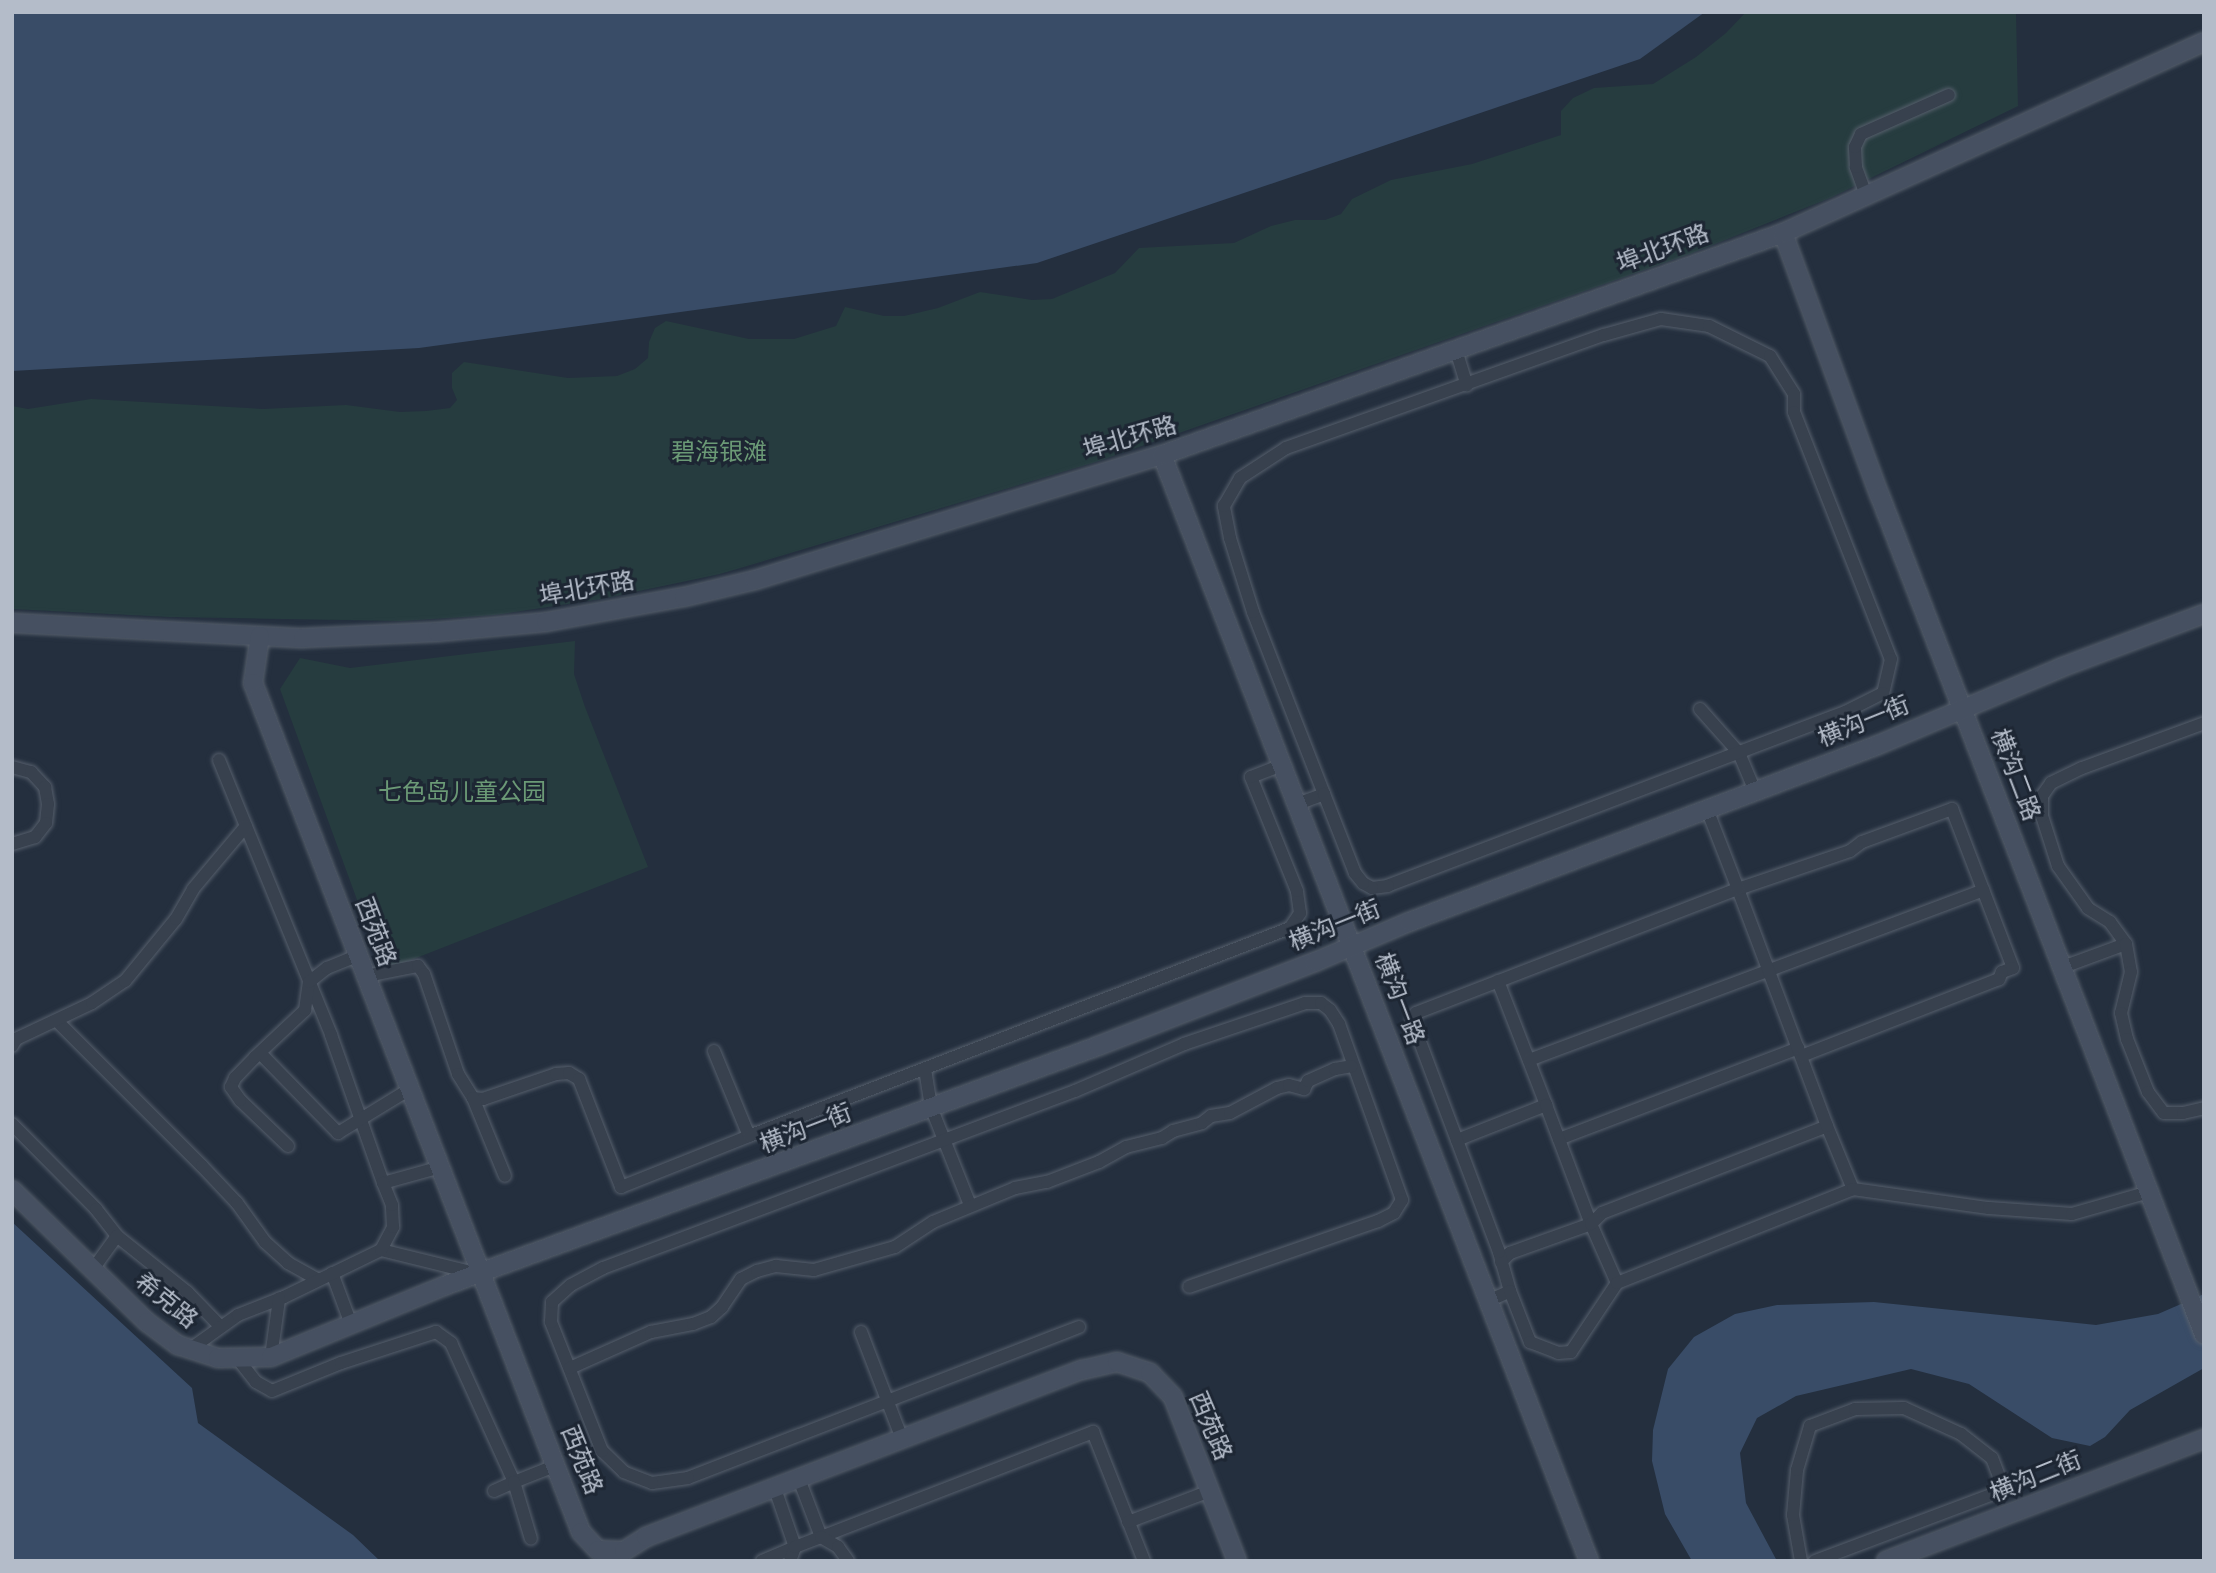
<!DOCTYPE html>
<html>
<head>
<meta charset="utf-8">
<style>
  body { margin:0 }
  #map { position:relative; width:2216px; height:1573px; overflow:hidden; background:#242f3e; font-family:"Fira Sans","Noto Sans SC",sans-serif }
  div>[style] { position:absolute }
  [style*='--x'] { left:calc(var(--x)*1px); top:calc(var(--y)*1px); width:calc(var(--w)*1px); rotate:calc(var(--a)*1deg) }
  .green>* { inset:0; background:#263c3f }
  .water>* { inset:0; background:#394c67 }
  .roads { filter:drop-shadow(0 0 2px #565f6c) drop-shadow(0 0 2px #565f6c) }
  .street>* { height:12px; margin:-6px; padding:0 6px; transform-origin:6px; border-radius:6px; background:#38414e }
  .secondary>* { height:18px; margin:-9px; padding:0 9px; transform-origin:9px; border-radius:9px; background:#465061 }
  span { translate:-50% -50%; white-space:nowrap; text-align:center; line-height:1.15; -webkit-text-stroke:6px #1d2633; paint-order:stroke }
  .street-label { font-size:24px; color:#b4bcc9 }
  .park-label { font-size:24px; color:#6b9a76 }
  .frame { position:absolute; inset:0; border:14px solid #b4bcc9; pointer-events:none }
</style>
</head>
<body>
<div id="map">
  <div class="green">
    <div style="clip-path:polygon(1746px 12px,2016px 12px,2018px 106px,1830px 198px,1690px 254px,1099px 461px,720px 574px,601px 599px,495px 615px,401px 621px,170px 617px,12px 609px,12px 406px,28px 409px,91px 399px,263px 409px,346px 405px,400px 412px,426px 411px,450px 408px,457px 400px,452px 388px,452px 373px,464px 362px,568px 378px,617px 376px,635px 369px,648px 358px,649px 342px,655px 328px,666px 321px,749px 339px,794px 339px,836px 326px,845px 307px,884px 316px,904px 316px,938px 308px,980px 292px,1032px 300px,1052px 299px,1115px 273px,1139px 248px,1234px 243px,1271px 226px,1295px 220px,1325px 220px,1341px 214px,1352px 199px,1391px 180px,1472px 164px,1561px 135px,1561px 111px,1573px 98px,1594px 88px,1653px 84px,1696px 57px,1726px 33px)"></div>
    <div style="clip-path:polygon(575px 641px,574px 674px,585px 707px,648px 867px,383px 971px,280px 689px,300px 658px,350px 668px)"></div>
  </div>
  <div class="water">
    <div style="clip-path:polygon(12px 12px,1705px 12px,1640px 59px,1037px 263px,419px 348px,12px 371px)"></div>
    <div style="clip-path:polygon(12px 1222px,192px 1388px,198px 1423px,353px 1535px,380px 1561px,12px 1561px)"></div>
    <div style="clip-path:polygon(2204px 1294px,2204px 1368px,2130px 1410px,2105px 1437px,2090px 1446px,2052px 1438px,1969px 1384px,1911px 1369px,1796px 1396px,1757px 1418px,1740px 1453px,1746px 1503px,1777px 1561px,1692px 1561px,1665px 1514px,1652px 1461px,1653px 1430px,1668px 1369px,1694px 1337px,1735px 1314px,1777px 1305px,1874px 1302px,2096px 1325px,2158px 1314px)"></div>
  </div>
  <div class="roads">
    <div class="street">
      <div style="--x:1866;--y:195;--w:30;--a:-110"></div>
      <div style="--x:1856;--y:167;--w:20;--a:-93"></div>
      <div style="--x:1855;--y:147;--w:14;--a:-65"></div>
      <div style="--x:1861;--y:134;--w:96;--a:-23.9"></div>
      <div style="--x:1456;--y:350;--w:37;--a:73"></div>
      <div style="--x:1700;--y:709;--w:59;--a:48.4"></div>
      <div style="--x:1739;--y:753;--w:41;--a:67.2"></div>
      <div style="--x:219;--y:760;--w:297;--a:67.8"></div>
      <div style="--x:331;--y:1035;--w:157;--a:70.6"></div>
      <div style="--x:383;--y:1183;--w:60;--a:-15.4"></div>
      <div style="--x:12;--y:767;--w:20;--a:15"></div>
      <div style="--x:31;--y:772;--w:21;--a:47"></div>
      <div style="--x:45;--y:787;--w:17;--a:80"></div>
      <div style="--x:48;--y:804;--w:19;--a:96"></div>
      <div style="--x:46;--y:823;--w:18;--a:128"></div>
      <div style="--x:35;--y:837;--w:24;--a:163"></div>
      <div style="--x:1297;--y:804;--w:29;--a:-20"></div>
      <div style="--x:1324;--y:794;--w:195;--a:-111.3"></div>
      <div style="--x:1253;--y:612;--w:77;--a:-107.3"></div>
      <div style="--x:1230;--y:538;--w:33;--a:-101"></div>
      <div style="--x:1224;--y:506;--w:32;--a:-60"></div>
      <div style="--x:1240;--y:478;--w:55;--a:-33.1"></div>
      <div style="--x:1286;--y:448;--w:337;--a:-19.6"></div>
      <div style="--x:1604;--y:335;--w:59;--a:-15.7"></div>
      <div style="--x:1661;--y:319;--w:49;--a:8.3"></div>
      <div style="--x:1709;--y:326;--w:68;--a:26.2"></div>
      <div style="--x:1770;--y:356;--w:45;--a:57.7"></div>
      <div style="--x:1794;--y:394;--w:18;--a:90"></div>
      <div style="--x:1794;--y:412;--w:265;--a:68.6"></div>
      <div style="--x:1891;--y:659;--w:35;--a:103"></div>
      <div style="--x:1883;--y:693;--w:42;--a:153.4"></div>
      <div style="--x:1845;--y:712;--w:489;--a:159.2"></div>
      <div style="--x:1388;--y:886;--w:16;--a:173"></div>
      <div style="--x:1372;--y:888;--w:10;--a:-151"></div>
      <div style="--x:1363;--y:883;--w:13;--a:-129"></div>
      <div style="--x:1355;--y:873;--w:85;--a:-111.4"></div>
      <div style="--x:2126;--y:944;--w:27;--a:-126"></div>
      <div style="--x:2110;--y:922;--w:26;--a:-148"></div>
      <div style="--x:2088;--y:908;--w:52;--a:-125.5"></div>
      <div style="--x:2058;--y:866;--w:52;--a:-107.7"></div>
      <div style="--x:2042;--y:816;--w:20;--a:-90"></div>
      <div style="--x:2042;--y:796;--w:16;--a:-55"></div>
      <div style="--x:2051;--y:783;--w:34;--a:-26"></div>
      <div style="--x:2082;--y:768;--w:130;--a:-20.2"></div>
      <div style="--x:2063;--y:967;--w:67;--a:-20.1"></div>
      <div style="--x:2126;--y:944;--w:28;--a:80"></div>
      <div style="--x:2131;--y:972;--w:42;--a:103.7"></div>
      <div style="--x:2121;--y:1013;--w:27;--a:77"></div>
      <div style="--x:2127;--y:1039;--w:57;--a:68.4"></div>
      <div style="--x:2148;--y:1092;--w:26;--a:53"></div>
      <div style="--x:2164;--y:1113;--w:19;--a:0"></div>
      <div style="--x:2183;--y:1113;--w:22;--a:-13"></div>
      <div style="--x:366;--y:976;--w:53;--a:-10.9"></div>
      <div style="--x:418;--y:966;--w:10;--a:53"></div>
      <div style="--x:424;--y:974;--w:106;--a:71.2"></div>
      <div style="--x:458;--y:1074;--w:28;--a:58"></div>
      <div style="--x:473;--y:1098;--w:10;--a:6"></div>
      <div style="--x:483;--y:1099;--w:77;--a:-18.9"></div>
      <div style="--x:556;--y:1074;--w:13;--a:-4"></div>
      <div style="--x:569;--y:1073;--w:12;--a:31"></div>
      <div style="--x:579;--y:1079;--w:116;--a:68.7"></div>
      <div style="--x:621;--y:1187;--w:138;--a:-21.7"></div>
      <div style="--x:749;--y:1136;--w:92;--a:-112.4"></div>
      <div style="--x:1498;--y:981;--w:133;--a:68.8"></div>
      <div style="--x:57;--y:1021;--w:205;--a:45"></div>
      <div style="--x:202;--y:1166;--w:51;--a:46.6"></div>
      <div style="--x:237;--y:1203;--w:48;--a:54.3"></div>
      <div style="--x:265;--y:1242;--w:31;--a:42"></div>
      <div style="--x:288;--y:1263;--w:33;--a:29"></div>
      <div style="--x:12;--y:1046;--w:8;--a:-60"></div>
      <div style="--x:16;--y:1039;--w:84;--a:-25.3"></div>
      <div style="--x:92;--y:1003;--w:40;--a:-34"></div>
      <div style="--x:125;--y:981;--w:80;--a:-50.6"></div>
      <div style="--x:176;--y:919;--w:34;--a:-60"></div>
      <div style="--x:193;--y:889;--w:82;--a:-49.9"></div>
      <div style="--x:260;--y:1053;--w:112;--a:45.7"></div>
      <div style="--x:338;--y:1133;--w:84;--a:-31.4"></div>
      <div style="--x:1529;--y:1060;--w:485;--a:-20.5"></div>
      <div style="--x:925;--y:1069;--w:38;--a:81"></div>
      <div style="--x:931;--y:1107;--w:105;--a:68.3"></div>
      <div style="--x:473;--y:1098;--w:84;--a:67.7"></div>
      <div style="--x:12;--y:1124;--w:120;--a:45.3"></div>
      <div style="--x:96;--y:1209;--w:34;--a:52"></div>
      <div style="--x:117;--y:1236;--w:90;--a:38.7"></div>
      <div style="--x:187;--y:1292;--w:46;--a:45.9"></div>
      <div style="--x:1827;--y:1126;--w:68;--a:67.6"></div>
      <div style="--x:749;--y:1136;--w:580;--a:-21.03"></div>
      <div style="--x:1290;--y:928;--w:18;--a:-56"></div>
      <div style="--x:1300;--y:913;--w:22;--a:-98"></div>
      <div style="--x:1297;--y:891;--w:123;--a:-112"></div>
      <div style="--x:1251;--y:777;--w:33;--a:-21"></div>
      <div style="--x:1559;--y:1139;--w:256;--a:-20.8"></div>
      <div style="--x:1457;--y:1140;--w:96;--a:-21.5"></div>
      <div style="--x:1546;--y:1105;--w:127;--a:69.3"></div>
      <div style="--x:1591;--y:1224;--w:64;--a:66.2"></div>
      <div style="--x:288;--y:1146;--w:66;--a:-136.2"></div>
      <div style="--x:240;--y:1100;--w:16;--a:-125"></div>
      <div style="--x:231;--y:1087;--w:10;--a:-66"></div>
      <div style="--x:235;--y:1078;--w:29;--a:-46"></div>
      <div style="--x:255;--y:1057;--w:69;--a:-43.2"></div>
      <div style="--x:305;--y:1010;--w:28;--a:-82"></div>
      <div style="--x:309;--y:982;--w:23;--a:-38"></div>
      <div style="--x:327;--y:968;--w:35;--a:-22"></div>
      <div style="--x:381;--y:1250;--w:101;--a:13.8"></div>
      <div style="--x:1501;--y:1262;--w:13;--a:-45"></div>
      <div style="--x:1510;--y:1253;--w:86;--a:-19.7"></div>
      <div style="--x:1591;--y:1224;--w:16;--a:-45"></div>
      <div style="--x:1602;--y:1213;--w:241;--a:-21.1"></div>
      <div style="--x:1827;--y:1126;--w:253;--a:-110.6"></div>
      <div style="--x:1738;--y:889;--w:118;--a:-18.7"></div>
      <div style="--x:1850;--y:851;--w:15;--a:-37"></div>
      <div style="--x:1862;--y:842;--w:96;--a:-20.1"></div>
      <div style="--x:1952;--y:809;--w:170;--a:69"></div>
      <div style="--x:2013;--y:968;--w:12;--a:160"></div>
      <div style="--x:2002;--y:972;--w:8;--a:113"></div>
      <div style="--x:1999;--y:979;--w:212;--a:158.7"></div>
      <div style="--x:93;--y:1269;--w:41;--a:-54"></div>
      <div style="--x:332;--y:1273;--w:54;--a:69.6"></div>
      <div style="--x:1510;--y:1291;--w:41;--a:-105.8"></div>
      <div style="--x:1499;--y:1252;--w:247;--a:-110.6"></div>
      <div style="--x:1412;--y:1021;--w:9;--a:-63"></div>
      <div style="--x:1416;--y:1013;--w:345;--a:-21.1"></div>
      <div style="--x:1738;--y:889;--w:86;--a:-111.2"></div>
      <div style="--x:1488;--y:1301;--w:24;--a:-24"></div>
      <div style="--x:1510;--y:1291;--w:55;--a:68.6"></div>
      <div style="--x:1530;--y:1342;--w:30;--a:21"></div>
      <div style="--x:1558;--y:1353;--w:13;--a:-4"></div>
      <div style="--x:1571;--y:1352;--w:83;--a:-56.3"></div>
      <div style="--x:1617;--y:1283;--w:254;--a:-21.7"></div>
      <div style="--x:1853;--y:1189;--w:137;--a:8"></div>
      <div style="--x:1989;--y:1208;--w:83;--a:4.1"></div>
      <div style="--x:2072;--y:1214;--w:80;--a:-15.9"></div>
      <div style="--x:1079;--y:1327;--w:419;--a:158.9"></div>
      <div style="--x:688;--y:1478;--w:36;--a:172"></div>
      <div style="--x:652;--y:1483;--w:30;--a:-159"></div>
      <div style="--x:624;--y:1472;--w:30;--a:-136"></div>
      <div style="--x:602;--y:1451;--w:139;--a:-111.6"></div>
      <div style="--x:551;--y:1322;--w:20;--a:-87"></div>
      <div style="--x:552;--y:1302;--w:25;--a:-42"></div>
      <div style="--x:571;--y:1285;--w:36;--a:-28"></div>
      <div style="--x:603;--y:1268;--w:504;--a:-20.56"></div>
      <div style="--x:1075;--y:1091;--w:119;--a:-23.3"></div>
      <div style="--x:1184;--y:1044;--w:128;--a:-18.7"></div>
      <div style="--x:1305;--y:1003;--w:16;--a:0"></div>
      <div style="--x:1321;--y:1003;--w:11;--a:38"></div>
      <div style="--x:1330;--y:1010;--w:17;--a:57"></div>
      <div style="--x:1339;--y:1024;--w:187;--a:70.3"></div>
      <div style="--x:1402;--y:1200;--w:15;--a:122"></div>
      <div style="--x:1394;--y:1213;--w:18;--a:153"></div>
      <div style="--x:1378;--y:1221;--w:200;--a:160.8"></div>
      <div style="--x:861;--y:1332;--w:115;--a:69"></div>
      <div style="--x:189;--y:1350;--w:60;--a:-35.5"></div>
      <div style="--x:238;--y:1315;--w:49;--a:-21.4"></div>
      <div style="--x:284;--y:1297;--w:108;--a:-25.9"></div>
      <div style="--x:381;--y:1250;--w:26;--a:-62"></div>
      <div style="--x:393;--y:1227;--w:22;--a:-93"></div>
      <div style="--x:392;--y:1205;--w:24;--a:-112"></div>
      <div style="--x:271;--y:1357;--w:59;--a:-82.1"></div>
      <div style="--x:238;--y:1359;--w:29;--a:52"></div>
      <div style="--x:256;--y:1382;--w:18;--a:29"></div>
      <div style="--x:272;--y:1391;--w:74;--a:-22.1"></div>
      <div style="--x:341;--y:1363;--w:100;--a:-18.1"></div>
      <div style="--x:436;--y:1332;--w:19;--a:36"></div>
      <div style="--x:451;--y:1343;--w:153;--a:65.6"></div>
      <div style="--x:514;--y:1482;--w:46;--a:-21.6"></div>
      <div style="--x:570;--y:1368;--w:89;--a:-24"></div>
      <div style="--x:651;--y:1332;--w:43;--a:-10.8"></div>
      <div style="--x:693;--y:1324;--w:19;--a:-21"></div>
      <div style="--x:711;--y:1317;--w:15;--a:-42"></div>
      <div style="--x:722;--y:1307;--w:34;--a:-56"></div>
      <div style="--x:741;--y:1279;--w:18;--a:-27"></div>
      <div style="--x:757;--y:1271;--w:20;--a:-15"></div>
      <div style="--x:776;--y:1266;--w:38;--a:6"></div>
      <div style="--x:814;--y:1270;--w:84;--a:-15.9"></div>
      <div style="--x:895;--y:1247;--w:45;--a:-33.3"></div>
      <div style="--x:933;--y:1222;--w:89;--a:-22.5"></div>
      <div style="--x:1015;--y:1188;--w:33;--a:-11"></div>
      <div style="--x:1047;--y:1182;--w:56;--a:-21"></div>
      <div style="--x:1099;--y:1162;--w:31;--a:-29"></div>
      <div style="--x:1126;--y:1147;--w:37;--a:-14"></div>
      <div style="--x:1162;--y:1138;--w:13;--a:-32"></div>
      <div style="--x:1173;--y:1131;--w:30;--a:-15"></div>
      <div style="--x:1202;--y:1123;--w:11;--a:-38"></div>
      <div style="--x:1211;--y:1116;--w:19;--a:-9"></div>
      <div style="--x:1230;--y:1113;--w:53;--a:-28"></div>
      <div style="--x:1277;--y:1088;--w:12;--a:-14"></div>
      <div style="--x:1289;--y:1085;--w:16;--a:15"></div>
      <div style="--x:1304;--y:1089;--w:9;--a:-63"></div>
      <div style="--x:1308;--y:1081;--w:30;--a:-24"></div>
      <div style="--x:1335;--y:1069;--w:17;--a:-10"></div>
      <div style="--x:799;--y:1479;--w:62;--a:69.2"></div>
      <div style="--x:821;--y:1537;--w:292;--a:-21.1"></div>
      <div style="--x:1093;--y:1432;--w:139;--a:68.4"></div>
      <div style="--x:494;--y:1491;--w:22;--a:-24"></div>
      <div style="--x:514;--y:1482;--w:59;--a:73.4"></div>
      <div style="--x:1128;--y:1522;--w:88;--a:-20.7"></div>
      <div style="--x:762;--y:1561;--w:36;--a:-23"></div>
      <div style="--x:795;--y:1547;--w:61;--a:-109"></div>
      <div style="--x:790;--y:1561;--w:15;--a:-70"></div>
      <div style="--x:795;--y:1547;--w:28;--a:-21"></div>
      <div style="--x:821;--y:1537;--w:20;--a:30"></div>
      <div style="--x:838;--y:1547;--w:17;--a:54"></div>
      <div style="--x:1801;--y:1561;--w:47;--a:-99.9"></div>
      <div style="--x:1793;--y:1515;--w:45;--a:-84.9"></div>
      <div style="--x:1797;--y:1470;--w:46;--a:-73.5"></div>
      <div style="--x:1810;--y:1426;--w:48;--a:-20.7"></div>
      <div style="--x:1855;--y:1409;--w:49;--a:-1.2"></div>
      <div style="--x:1904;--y:1408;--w:63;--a:24.5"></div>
      <div style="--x:1961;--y:1434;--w:39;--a:38"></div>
      <div style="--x:1992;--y:1458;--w:34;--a:69"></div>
      <div style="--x:2004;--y:1490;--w:202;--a:159.4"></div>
    </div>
    <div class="secondary">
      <div style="--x:1783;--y:233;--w:280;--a:69.8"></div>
      <div style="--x:1880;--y:496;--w:899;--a:68.88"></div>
      <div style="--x:1162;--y:455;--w:1186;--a:68.89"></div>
      <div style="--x:12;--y:623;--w:291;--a:3"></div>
      <div style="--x:303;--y:638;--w:134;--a:-2.6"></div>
      <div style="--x:437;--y:632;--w:109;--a:-5.2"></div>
      <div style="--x:546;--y:622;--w:140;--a:-10.3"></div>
      <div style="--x:684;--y:597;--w:73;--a:-13.5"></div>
      <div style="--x:755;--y:580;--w:426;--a:-17.1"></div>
      <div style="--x:1162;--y:455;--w:659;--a:-19.67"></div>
      <div style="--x:1783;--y:233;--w:462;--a:-24.4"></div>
      <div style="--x:260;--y:636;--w:48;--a:98.5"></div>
      <div style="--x:253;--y:683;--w:14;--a:69"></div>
      <div style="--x:258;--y:696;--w:896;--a:68.88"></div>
      <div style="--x:581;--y:1532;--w:25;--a:47"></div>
      <div style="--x:598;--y:1550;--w:26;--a:2"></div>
      <div style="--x:624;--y:1551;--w:26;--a:-32"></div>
      <div style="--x:646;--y:1537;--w:467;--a:-21"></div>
      <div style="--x:1082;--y:1370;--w:36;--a:-13"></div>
      <div style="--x:1117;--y:1362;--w:35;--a:18"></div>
      <div style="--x:1150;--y:1373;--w:33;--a:46"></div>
      <div style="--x:1173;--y:1397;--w:176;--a:68.7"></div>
      <div style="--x:12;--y:1190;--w:189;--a:44.4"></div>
      <div style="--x:147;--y:1322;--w:39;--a:37"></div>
      <div style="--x:178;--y:1345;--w:42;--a:18"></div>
      <div style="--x:218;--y:1358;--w:53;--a:-1.1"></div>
      <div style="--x:271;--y:1357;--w:187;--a:-22.3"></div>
      <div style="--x:444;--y:1286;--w:697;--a:-20.15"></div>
      <div style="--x:1098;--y:1046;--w:233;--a:-21.2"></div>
      <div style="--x:1315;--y:962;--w:102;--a:-23.1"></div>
      <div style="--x:1409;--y:922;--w:501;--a:-20.68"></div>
      <div style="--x:1878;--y:745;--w:198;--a:-22.9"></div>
      <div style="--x:2060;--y:668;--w:154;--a:-20.6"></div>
      <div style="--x:1886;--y:1561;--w:341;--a:-21"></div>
    </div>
  </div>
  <div class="street-label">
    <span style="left:1663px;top:249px;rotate:-20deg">埠北环路</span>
    <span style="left:1130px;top:438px;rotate:-16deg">埠北环路</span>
    <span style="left:587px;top:589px;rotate:-10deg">埠北环路</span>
    <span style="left:1864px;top:722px;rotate:-22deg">横沟一街</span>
    <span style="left:2015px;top:775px;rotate:69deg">横沟二路</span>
    <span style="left:1335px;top:926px;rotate:-22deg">横沟一街</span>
    <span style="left:375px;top:932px;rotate:69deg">西苑路</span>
    <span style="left:1399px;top:999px;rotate:69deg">横沟一路</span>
    <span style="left:806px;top:1129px;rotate:-21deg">横沟一街</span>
    <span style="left:166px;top:1301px;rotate:39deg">希克路</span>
    <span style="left:1210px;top:1426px;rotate:67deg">西苑路</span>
    <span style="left:581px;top:1460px;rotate:68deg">西苑路</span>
    <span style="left:2036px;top:1477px;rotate:-22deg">横沟二街</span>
  </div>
  <div class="park-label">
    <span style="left:719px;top:453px">碧海银滩</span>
    <span style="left:462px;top:793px">七色岛儿童公园</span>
  </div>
  <div class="frame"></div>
</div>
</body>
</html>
